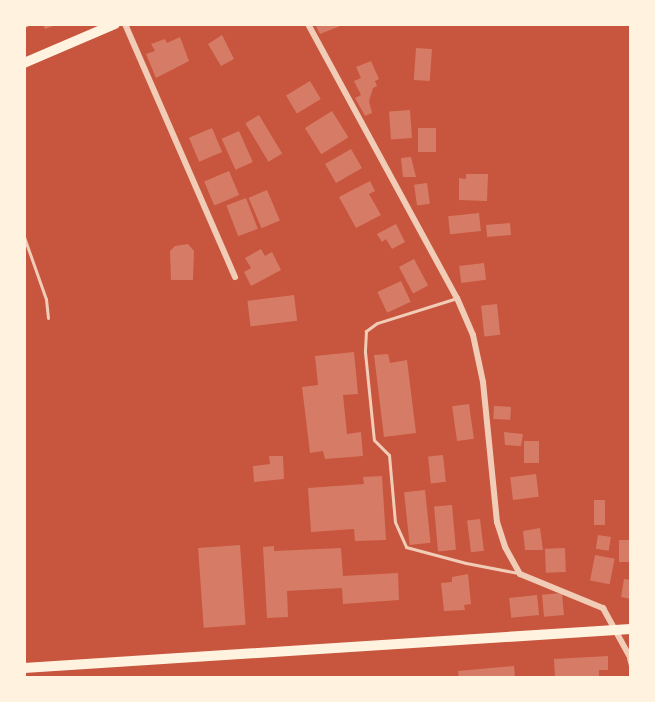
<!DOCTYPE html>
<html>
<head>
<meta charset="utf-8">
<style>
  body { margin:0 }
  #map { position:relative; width:655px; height:702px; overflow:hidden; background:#c8553d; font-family:"Noto Sans",sans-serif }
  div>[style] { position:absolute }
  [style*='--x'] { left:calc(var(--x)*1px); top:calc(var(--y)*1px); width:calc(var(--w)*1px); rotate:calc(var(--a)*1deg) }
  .building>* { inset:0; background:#d67c66; transform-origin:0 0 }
  .service>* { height:3px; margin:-1.5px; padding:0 1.5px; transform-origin:1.5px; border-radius:1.5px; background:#f1ccb7 }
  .minor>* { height:6px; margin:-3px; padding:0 3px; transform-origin:3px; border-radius:3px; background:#f1ccb7 }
  .primary>* { height:10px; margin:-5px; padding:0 5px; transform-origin:5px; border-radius:5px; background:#fff3e0 }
  .trunk>* { height:10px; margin:-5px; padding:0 5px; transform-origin:5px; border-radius:5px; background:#fff3e0 }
  span { translate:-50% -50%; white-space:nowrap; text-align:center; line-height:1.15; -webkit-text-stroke:5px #fff3e0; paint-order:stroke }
  .frame { position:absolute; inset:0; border:26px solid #fff3e0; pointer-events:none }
</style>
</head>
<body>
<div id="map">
  <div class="building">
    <div style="clip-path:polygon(43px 24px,59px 24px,45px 29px)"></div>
    <div style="clip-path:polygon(315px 24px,345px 24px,320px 34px)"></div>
    <div style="clip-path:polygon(222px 35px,234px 59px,221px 66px,208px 44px)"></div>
    <div style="clip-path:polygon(180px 37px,189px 61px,156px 78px,146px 54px,155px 51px,151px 44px,165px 39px,167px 43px)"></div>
    <div style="left:416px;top:48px;width:16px;height:32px;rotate:4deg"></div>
    <div style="clip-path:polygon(371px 61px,379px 79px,375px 81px,377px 86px,373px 88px,369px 101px,372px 113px,365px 116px,355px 98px,361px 95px,354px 81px,361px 78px,356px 67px)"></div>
    <div style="left:310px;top:81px;width:21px;height:28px;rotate:59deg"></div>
    <div style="left:410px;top:110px;width:28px;height:21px;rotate:86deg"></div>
    <div style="left:332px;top:111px;width:31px;height:32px;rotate:58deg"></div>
    <div style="left:259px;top:115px;width:45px;height:16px;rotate:59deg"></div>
    <div style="left:212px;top:128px;width:26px;height:25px;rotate:67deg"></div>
    <div style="left:418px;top:128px;width:18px;height:24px"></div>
    <div style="left:239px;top:131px;width:34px;height:19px;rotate:66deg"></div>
    <div style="left:351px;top:149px;width:22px;height:30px;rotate:60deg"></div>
    <div style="clip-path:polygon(411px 157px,416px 177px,403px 177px,401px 158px)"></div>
    <div style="left:229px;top:171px;width:26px;height:27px;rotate:67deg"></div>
    <div style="clip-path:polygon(466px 174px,488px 174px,487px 201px,459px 200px,459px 178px,466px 179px)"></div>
    <div style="clip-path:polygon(370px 181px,375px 191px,369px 194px,381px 215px,356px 228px,339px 197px)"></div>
    <div style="left:427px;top:183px;width:21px;height:13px;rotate:82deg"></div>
    <div style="left:267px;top:190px;width:33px;height:20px;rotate:67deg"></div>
    <div style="left:246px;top:198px;width:33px;height:21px;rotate:69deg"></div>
    <div style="left:479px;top:213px;width:18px;height:31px;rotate:84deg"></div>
    <div style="left:510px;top:223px;width:12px;height:24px;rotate:85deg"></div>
    <div style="clip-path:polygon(396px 224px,405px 242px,392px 249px,386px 239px,382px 242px,377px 234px)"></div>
    <div style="clip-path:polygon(188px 244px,194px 251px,193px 280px,171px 280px,170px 251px,175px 246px)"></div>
    <div style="clip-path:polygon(261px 249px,265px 256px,272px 252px,281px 270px,251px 286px,244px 272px,251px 268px,245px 258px)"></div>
    <div style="left:414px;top:259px;width:30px;height:17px;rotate:62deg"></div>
    <div style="left:484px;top:263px;width:17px;height:25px;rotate:83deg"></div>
    <div style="left:401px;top:281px;width:23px;height:26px;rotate:65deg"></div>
    <div style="left:294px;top:295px;width:26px;height:47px;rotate:83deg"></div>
    <div style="left:497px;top:304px;width:31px;height:16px;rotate:84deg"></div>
    <div style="clip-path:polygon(354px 352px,358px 394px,343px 395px,347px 434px,361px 432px,363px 456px,325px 459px,323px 451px,310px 453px,302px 387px,318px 385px,315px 356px)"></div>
    <div style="clip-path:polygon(388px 354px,390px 363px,407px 360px,416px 433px,384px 437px,374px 355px)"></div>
    <div style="left:469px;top:404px;width:35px;height:17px;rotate:82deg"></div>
    <div style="left:494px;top:406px;width:17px;height:13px;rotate:3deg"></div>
    <div style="clip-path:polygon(504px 432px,523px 434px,521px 446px,505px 445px)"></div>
    <div style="left:524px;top:441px;width:15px;height:22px"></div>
    <div style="left:443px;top:455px;width:27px;height:15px;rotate:84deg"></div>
    <div style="clip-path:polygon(269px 456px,283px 456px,284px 479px,254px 482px,253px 466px,270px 464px)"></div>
    <div style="left:536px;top:474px;width:23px;height:26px;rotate:83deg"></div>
    <div style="clip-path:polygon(382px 476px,386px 540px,355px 541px,354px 529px,311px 532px,308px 488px,364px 484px,363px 477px)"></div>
    <div style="left:425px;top:490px;width:53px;height:21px;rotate:84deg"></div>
    <div style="left:594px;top:500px;width:11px;height:25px"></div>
    <div style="left:452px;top:505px;width:45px;height:18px;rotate:85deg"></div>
    <div style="left:480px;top:519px;width:32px;height:13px;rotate:83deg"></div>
    <div style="clip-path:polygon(540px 528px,543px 550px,525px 550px,523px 531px)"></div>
    <div style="left:598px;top:535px;width:13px;height:14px;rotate:9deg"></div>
    <div style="left:619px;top:540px;width:12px;height:22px"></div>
    <div style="left:240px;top:545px;width:80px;height:42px;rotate:86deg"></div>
    <div style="clip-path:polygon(274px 546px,274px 551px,341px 548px,343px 576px,398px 573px,399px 600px,343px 604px,342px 588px,287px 591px,288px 617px,267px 618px,263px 547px)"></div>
    <div style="left:565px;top:548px;width:24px;height:20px;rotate:88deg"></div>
    <div style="left:595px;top:555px;width:20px;height:26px;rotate:11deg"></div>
    <div style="clip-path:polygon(468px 574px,471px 604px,464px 605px,465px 610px,444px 611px,441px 583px,452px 582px,452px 577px)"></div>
    <div style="clip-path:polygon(624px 579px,631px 580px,631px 599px,621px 597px)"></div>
    <div style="left:562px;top:593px;width:22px;height:20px;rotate:85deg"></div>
    <div style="left:537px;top:595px;width:20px;height:28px;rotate:84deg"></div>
    <div style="clip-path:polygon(608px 656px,608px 670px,599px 670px,599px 678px,555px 678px,554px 659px)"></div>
    <div style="clip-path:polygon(514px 666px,515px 678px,459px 678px,458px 671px)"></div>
  </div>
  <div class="service">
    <div style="--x:24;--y:26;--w:4;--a:-27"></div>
    <div style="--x:24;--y:237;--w:66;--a:70.5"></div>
    <div style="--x:46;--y:299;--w:19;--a:84"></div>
    <div style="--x:457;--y:298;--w:84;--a:162.6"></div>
    <div style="--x:377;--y:323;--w:14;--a:144"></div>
    <div style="--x:366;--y:331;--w:21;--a:93"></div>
    <div style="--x:365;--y:352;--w:88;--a:84.2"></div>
    <div style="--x:374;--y:440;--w:21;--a:45"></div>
    <div style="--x:389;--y:455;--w:67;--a:84.9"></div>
    <div style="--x:395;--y:522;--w:27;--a:66"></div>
    <div style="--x:406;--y:547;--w:62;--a:14.9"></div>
    <div style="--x:466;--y:563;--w:53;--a:10.9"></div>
    <div style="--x:628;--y:658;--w:11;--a:75"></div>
  </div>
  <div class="minor">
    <div style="--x:125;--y:24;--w:276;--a:66.5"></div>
    <div style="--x:308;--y:24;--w:312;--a:61.5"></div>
    <div style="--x:457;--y:298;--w:40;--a:66.6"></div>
    <div style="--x:473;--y:335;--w:48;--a:78"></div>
    <div style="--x:483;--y:382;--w:141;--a:84.3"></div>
    <div style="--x:497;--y:522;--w:26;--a:72"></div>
    <div style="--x:505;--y:547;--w:31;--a:61"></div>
    <div style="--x:520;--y:574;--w:90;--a:22.3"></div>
    <div style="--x:603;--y:608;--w:58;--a:61.2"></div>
  </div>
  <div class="primary">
    <div style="--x:24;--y:668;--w:608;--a:-3.68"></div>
  </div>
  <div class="trunk">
    <div style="--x:24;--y:63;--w:99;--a:-23.2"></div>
  </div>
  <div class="frame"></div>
</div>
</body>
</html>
